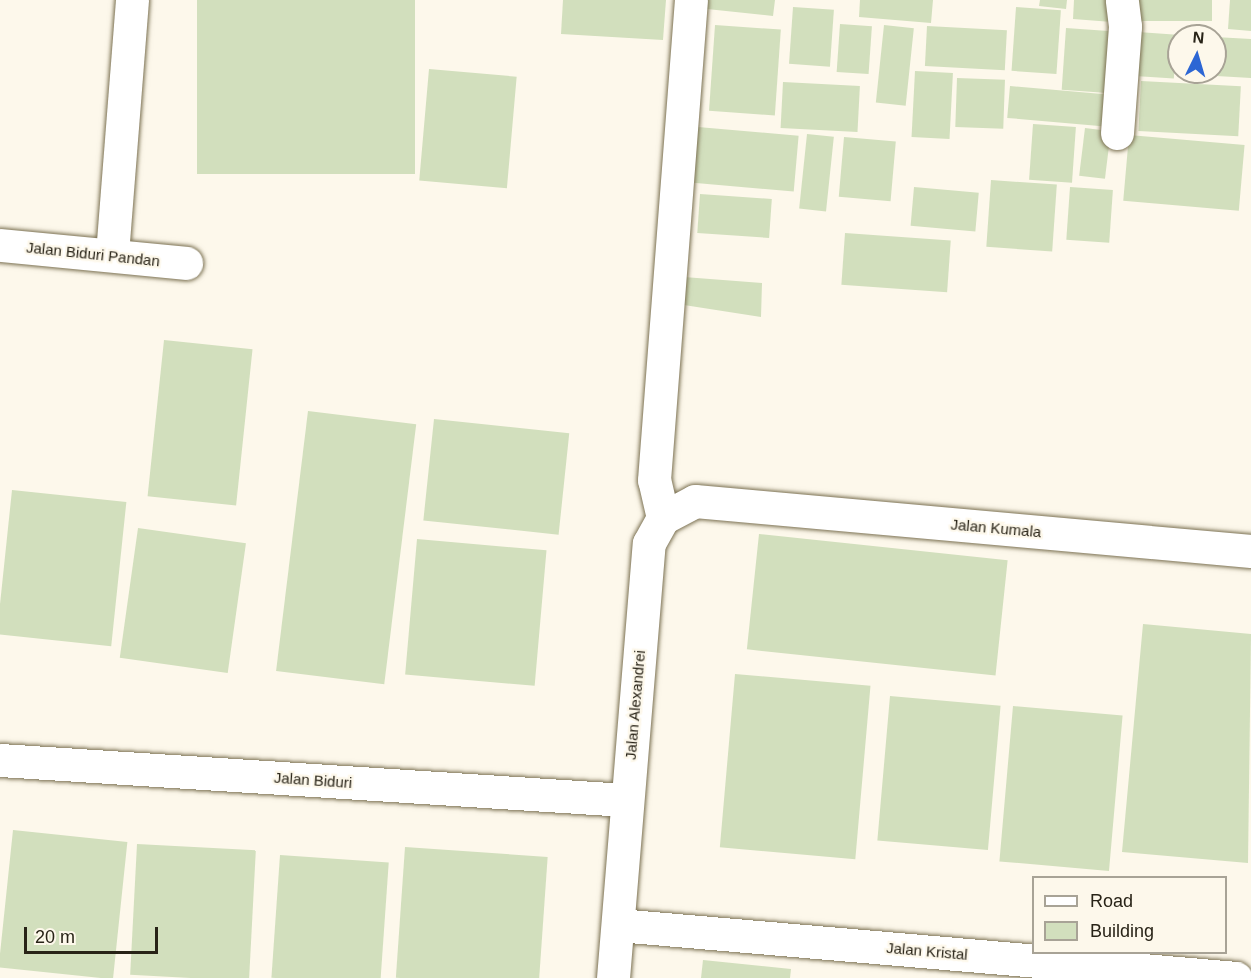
<!DOCTYPE html>
<html>
<head>
<meta charset="utf-8">
<style>
  body { margin:0 }
  #map { position:relative; width:1251px; height:978px; overflow:hidden; background:#fdf8eb; font-family:Arial,sans-serif }
  div>[style] { position:absolute }
  [style*='--x'] { left:calc(var(--x)*1px); top:calc(var(--y)*1px); width:calc(var(--w)*1px); rotate:calc(var(--a)*1deg) }
  .building>* { inset:0; background:#d2dfbd; transform-origin:0 0 }
  .roads { filter:drop-shadow(0 0 2px #7c7253) drop-shadow(0 0 2px #7c7253) }
  .minor>* { height:33px; margin:-16.5px; padding:0 16.5px; transform-origin:16.5px; border-radius:16.5px; background:#fff }
  span { translate:-50% -50%; white-space:nowrap; text-align:center; line-height:1.15; -webkit-text-stroke:4.5px #fdf8eb; paint-order:stroke }
  .street-label { font-size:15px; color:#282317 }
  .legend { position:absolute; left:1032px; top:876px; width:195px; height:78px; box-sizing:border-box; background:#fdf8eb; border:2px solid #a8a396; margin:0; padding:8px 10px; list-style:none; font-size:18px; color:#282317 }
  .legend li { display:flex; align-items:center; gap:12px; height:30px }
  .legend b { width:30px; border:2px solid #a8a396 }
  .north { position:absolute; left:1167px; top:24px; width:60px; height:60px; box-sizing:border-box; background:#fdf8eb; border:2px solid #a8a396; border-radius:50%; rotate:5deg; font-size:16px; font-weight:700; line-height:24px; text-align:center; color:#282317 }
  .north::after { content:''; display:block; margin:auto; width:21px; height:27px; background:#2c66d4; clip-path:polygon(50% 0,100% 100%,50% 72%,0 100%) }
  .scale { position:absolute; left:24px; top:927px; width:134px; height:27px; box-sizing:border-box; border:3px solid #282317; border-top:0; padding-left:8px; font-size:18px; line-height:21px; white-space:nowrap; color:#282317; -webkit-text-stroke:4px #fdf8eb; paint-order:stroke }
</style>
</head>
<body>
<div id="map">
  <div class="building">
    <div style="left:197px;top:0;width:218px;height:174px"></div>
    <div style="clip-path:polygon(563px 0,666px 0,663px 40px,561px 34px)"></div>
    <div style="clip-path:polygon(708px 0,775px 0,773px 16px,707px 9px)"></div>
    <div style="clip-path:polygon(860px 0,933px 0,931px 23px,859px 17px)"></div>
    <div style="clip-path:polygon(1040px 0,1067px 0,1066px 9px,1039px 6px)"></div>
    <div style="clip-path:polygon(1074px 0,1114px 0,1112px 22px,1073px 19px)"></div>
    <div style="left:1139px;top:0;width:73px;height:21px"></div>
    <div style="clip-path:polygon(1230px 0,1251px 0,1251px 31px,1228px 29px)"></div>
    <div style="left:793px;top:7px;width:41px;height:57px;rotate:4deg"></div>
    <div style="left:1016px;top:7px;width:45px;height:64px;rotate:4deg"></div>
    <div style="left:840px;top:24px;width:32px;height:48px;rotate:4deg"></div>
    <div style="left:715px;top:25px;width:66px;height:86px;rotate:4deg"></div>
    <div style="left:884px;top:25px;width:30px;height:78px;rotate:6deg"></div>
    <div style="left:927px;top:26px;width:80px;height:40px;rotate:3deg"></div>
    <div style="left:1066px;top:28px;width:53px;height:62px;rotate:4deg"></div>
    <div style="left:1138px;top:32px;width:39px;height:44px;rotate:4deg"></div>
    <div style="clip-path:polygon(1215px 37px,1251px 39px,1251px 78px,1199px 75px,1215px 72px)"></div>
    <div style="left:429px;top:69px;width:88px;height:112px;rotate:5deg"></div>
    <div style="left:915px;top:71px;width:38px;height:66px;rotate:3deg"></div>
    <div style="left:957px;top:78px;width:48px;height:49px;rotate:2deg"></div>
    <div style="left:1141px;top:81px;width:100px;height:50px;rotate:3deg"></div>
    <div style="left:783px;top:82px;width:77px;height:46px;rotate:3deg"></div>
    <div style="left:1010px;top:86px;width:104px;height:32px;rotate:5deg"></div>
    <div style="left:1033px;top:124px;width:43px;height:56px;rotate:4deg"></div>
    <div style="left:698px;top:127px;width:101px;height:56px;rotate:5deg"></div>
    <div style="left:1085px;top:128px;width:26px;height:48px;rotate:7deg"></div>
    <div style="left:807px;top:134px;width:27px;height:75px;rotate:6deg"></div>
    <div style="left:1129px;top:135px;width:116px;height:66px;rotate:5deg"></div>
    <div style="left:844px;top:137px;width:52px;height:60px;rotate:5deg"></div>
    <div style="left:991px;top:180px;width:66px;height:67px;rotate:4deg"></div>
    <div style="left:914px;top:187px;width:65px;height:39px;rotate:5deg"></div>
    <div style="left:1070px;top:187px;width:43px;height:53px;rotate:4deg"></div>
    <div style="left:700px;top:194px;width:72px;height:39px;rotate:4deg"></div>
    <div style="left:845px;top:233px;width:106px;height:52px;rotate:4deg"></div>
    <div style="clip-path:polygon(684px 277px,762px 283px,761px 317px,684px 305px)"></div>
    <div style="left:164px;top:340px;width:89px;height:157px;rotate:6deg"></div>
    <div style="left:308px;top:411px;width:109px;height:262px;rotate:7deg"></div>
    <div style="left:434px;top:419px;width:136px;height:102px;rotate:6deg"></div>
    <div style="left:12px;top:490px;width:115px;height:145px;rotate:6deg"></div>
    <div style="left:138px;top:528px;width:109px;height:131px;rotate:8deg"></div>
    <div style="left:759px;top:534px;width:250px;height:116px;rotate:6deg"></div>
    <div style="left:417px;top:539px;width:130px;height:136px;rotate:5deg"></div>
    <div style="clip-path:polygon(1143px 624px,1251px 634px,1248px 863px,1122px 852px)"></div>
    <div style="left:735px;top:674px;width:136px;height:174px;rotate:5deg"></div>
    <div style="left:890px;top:696px;width:111px;height:145px;rotate:5deg"></div>
    <div style="left:1013px;top:706px;width:110px;height:156px;rotate:5deg"></div>
    <div style="left:13px;top:830px;width:115px;height:138px;rotate:6deg"></div>
    <div style="left:137px;top:844px;width:119px;height:131px;rotate:3deg"></div>
    <div style="left:405px;top:847px;width:143px;height:131px;rotate:4deg"></div>
    <div style="left:280px;top:855px;width:109px;height:123px;rotate:4deg"></div>
    <div style="clip-path:polygon(703px 960px,791px 969px,790px 978px,701px 978px)"></div>
  </div>
  <div class="roads">
    <div class="minor">
      <div style="--x:1117;--y:133;--w:107;--a:-85.7"></div>
      <div style="--x:1125;--y:26;--w:26;--a:-97"></div>
      <div style="--x:0;--y:245;--w:187;--a:5.5"></div>
      <div style="--x:112;--y:254;--w:255;--a:-85.5"></div>
      <div style="--x:663;--y:518;--w:39;--a:-103"></div>
      <div style="--x:654;--y:480;--w:481;--a:-85.6"></div>
      <div style="--x:0;--y:760;--w:627;--a:3.66"></div>
      <div style="--x:618;--y:925;--w:620;--a:4.9"></div>
      <div style="--x:613;--y:978;--w:436;--a:-85.3"></div>
      <div style="--x:649;--y:543;--w:29;--a:-61"></div>
      <div style="--x:663;--y:518;--w:36;--a:-28"></div>
      <div style="--x:695;--y:501;--w:558;--a:5.14"></div>
    </div>
  </div>
  <div class="street-label">
    <span style="left:93px;top:254px;rotate:6deg">Jalan Biduri Pandan</span>
    <span style="left:996px;top:528px;rotate:5deg">Jalan Kumala</span>
    <span style="left:635px;top:705px;rotate:-85deg">Jalan Alexandrei</span>
    <span style="left:313px;top:780px;rotate:4deg">Jalan Biduri</span>
    <span style="left:927px;top:951px;rotate:5deg">Jalan Kristal</span>
  </div>
  <ul class="legend">
  <li><b style="height:8px;background:#fff"></b>Road</li>
  <li><b style="height:16px;background:#d2dfbd"></b>Building</li>
  </ul>
  <div class="north">N</div>
  <div class="scale">20 m</div>
</div>
</body>
</html>
